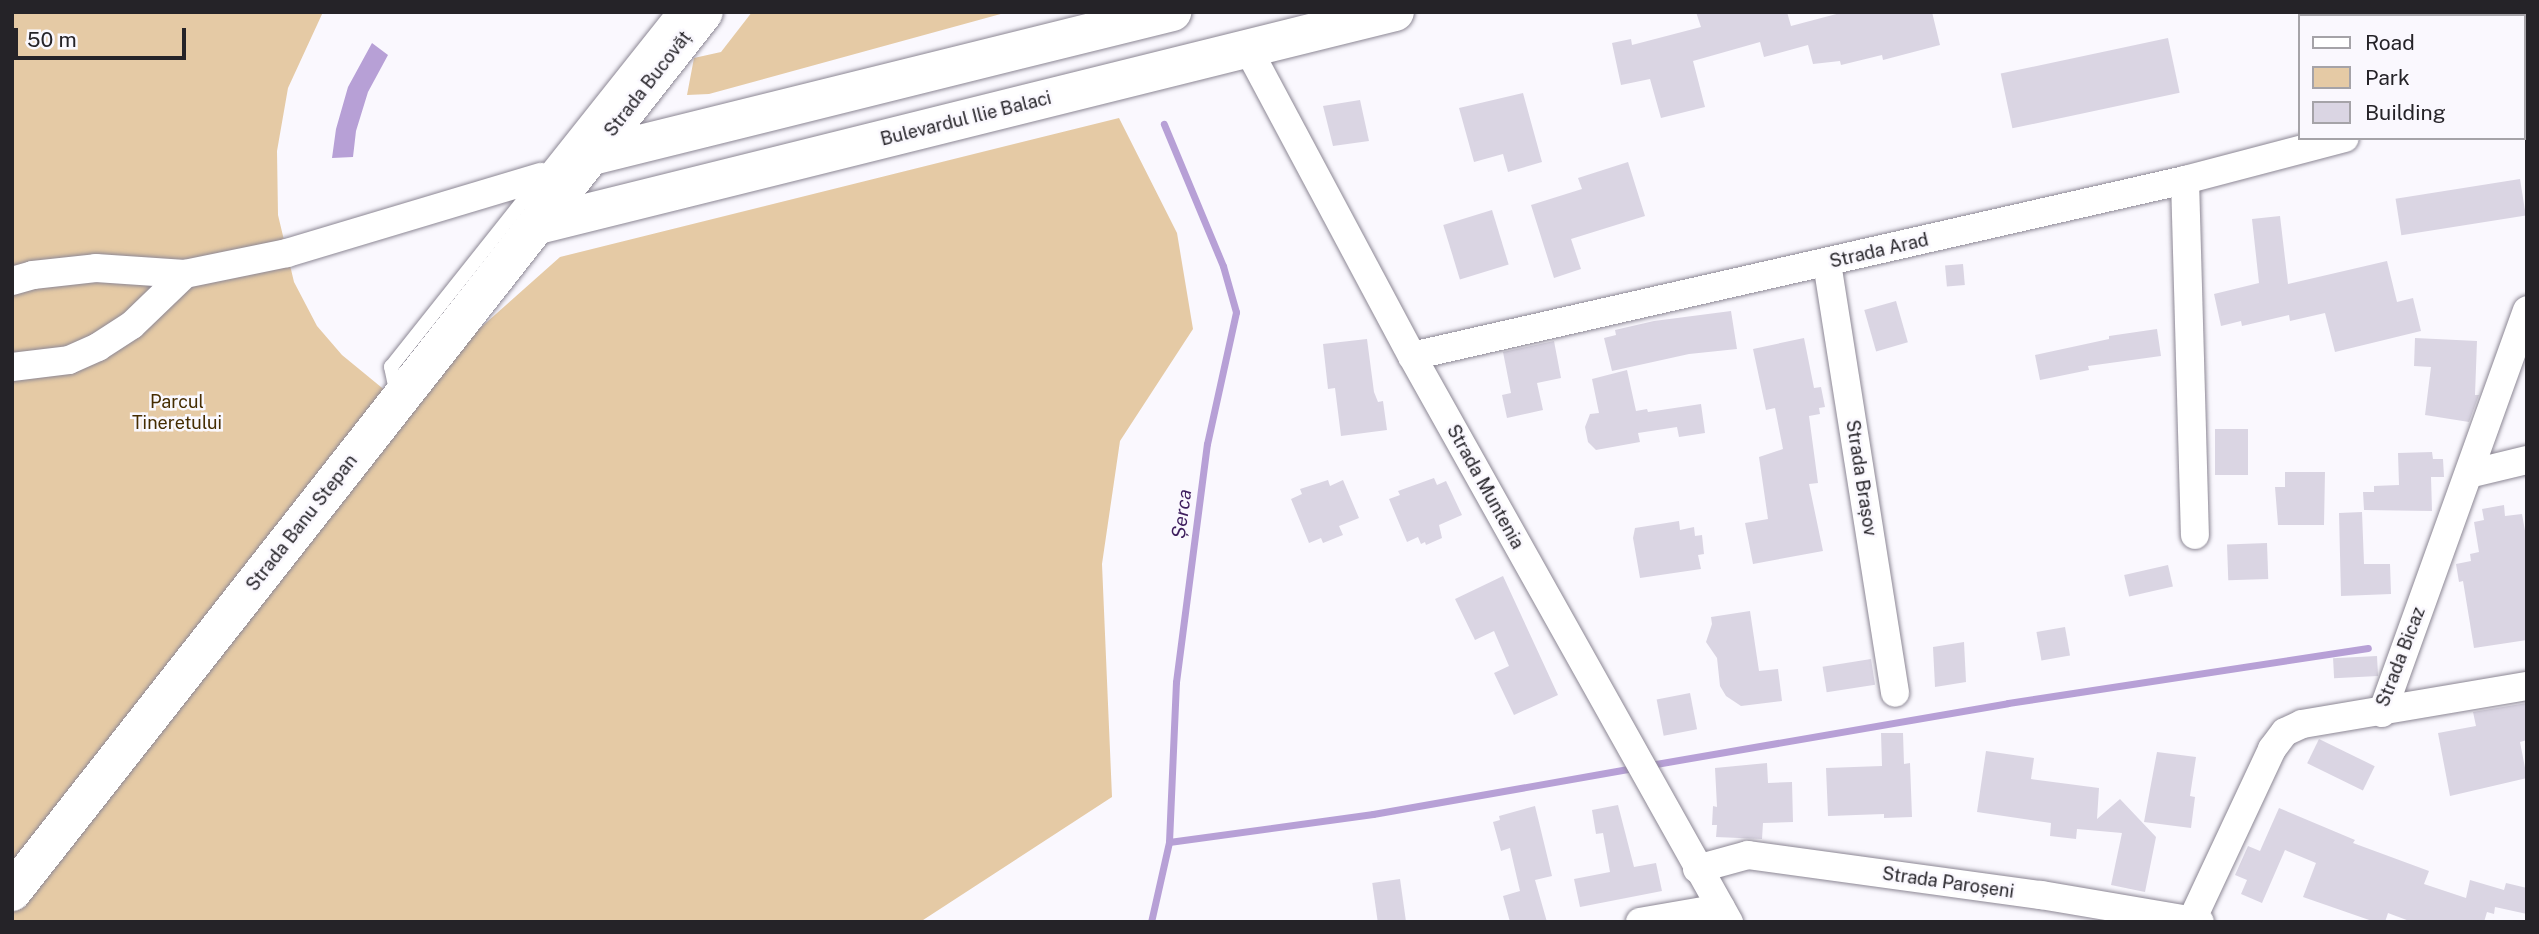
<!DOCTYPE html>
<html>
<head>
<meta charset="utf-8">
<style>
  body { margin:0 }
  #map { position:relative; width:2539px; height:934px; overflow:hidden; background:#faf8fe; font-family:"Public Sans",sans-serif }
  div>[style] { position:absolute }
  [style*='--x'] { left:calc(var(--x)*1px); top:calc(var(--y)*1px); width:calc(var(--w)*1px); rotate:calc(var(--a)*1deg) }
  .green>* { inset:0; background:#e5caa5 }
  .water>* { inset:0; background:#b7a0d6 }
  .stream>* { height:7px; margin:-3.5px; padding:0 3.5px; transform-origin:3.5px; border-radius:3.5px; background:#b7a0d6 }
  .building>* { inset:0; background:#dad5e3; transform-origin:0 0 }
  .roads { filter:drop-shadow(0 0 2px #8c8794) drop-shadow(0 0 2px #8c8794) }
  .lane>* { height:14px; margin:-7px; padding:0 7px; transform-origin:7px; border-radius:7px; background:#fff }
  .street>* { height:28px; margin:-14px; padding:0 14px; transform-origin:14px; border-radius:14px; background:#fff }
  .secondary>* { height:38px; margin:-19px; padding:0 19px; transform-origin:19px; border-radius:19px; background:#fff }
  span { translate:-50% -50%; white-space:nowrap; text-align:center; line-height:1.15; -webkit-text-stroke:5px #faf8fe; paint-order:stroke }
  .street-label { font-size:18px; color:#252328 }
  .park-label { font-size:18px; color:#452c01 }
  .water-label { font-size:19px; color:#3d1d5d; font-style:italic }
  .frame { position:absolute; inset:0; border:14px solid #252328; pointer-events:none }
  .legend { position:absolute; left:2298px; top:14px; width:228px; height:126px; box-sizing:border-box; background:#faf8fe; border:2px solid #a5a3a8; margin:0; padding:9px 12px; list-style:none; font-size:21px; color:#252328 }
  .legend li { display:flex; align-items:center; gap:14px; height:35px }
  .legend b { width:35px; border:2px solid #a5a3a8 }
  .scale { position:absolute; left:14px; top:28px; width:172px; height:32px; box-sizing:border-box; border:4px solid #252328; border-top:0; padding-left:9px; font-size:21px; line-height:24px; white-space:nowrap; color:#252328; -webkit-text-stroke:5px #faf8fe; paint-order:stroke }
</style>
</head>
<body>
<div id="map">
  <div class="green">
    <div style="clip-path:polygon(12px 12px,323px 12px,288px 88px,277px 151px,278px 215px,294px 282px,317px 326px,342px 355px,398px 401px,560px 257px,1119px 118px,1177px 233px,1193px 329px,1120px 441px,1102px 564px,1112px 797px,920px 922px,12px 922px)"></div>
    <div style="clip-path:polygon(752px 12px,1008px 12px,709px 94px,687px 95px,694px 58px,721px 52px)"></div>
  </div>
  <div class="water">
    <div style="clip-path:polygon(372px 43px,388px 55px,368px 92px,356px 131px,353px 157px,332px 158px,336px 129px,348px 87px)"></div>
  </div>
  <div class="stream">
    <div style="--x:1650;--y:765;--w:363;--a:-9.8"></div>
    <div style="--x:2008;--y:703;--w:364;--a:-8.7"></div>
    <div style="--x:1169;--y:842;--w:206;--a:-7.8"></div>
    <div style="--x:1373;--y:814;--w:266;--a:-10"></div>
    <div style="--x:1151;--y:922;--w:82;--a:-77.3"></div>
    <div style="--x:1169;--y:842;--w:160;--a:-87.5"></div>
    <div style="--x:1176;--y:682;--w:240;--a:-82.6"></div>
    <div style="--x:1207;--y:444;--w:135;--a:-77.6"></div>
    <div style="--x:1236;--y:312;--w:48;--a:-105.8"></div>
    <div style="--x:1223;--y:266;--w:154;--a:-112.6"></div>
  </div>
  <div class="building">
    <div style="clip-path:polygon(1696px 12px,1787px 12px,1791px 26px,1844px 12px,1932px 12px,1940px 45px,1883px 60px,1882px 55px,1841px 65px,1840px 61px,1813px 64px,1808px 45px,1764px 57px,1760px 42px,1693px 61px,1705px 107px,1661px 118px,1650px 79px,1621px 85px,1612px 43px,1631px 39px,1632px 45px,1701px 27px)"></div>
    <div style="left:2168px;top:38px;width:56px;height:171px;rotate:78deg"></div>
    <div style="clip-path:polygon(1523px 93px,1542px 162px,1508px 172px,1503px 154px,1474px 162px,1459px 108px)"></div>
    <div style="clip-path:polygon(1360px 100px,1369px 141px,1333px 146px,1323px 106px)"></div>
    <div style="clip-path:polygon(1628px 162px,1645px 216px,1571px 239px,1581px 269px,1554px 278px,1531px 205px,1582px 189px,1578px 178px)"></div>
    <div style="left:2520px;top:179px;width:37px;height:126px;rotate:81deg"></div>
    <div style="left:1492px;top:210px;width:57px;height:51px;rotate:73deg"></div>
    <div style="clip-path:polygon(2280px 216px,2288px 284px,2387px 261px,2397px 302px,2413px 298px,2421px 331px,2335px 352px,2325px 313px,2290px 321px,2289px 315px,2242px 326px,2241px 321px,2221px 326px,2214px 294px,2259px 283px,2252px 219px)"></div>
    <div style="left:1963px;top:264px;width:21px;height:18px;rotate:85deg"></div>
    <div style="left:1896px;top:301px;width:43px;height:33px;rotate:74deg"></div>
    <div style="clip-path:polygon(1731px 311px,1737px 349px,1689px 354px,1612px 371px,1604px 338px,1616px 335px,1615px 330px,1654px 321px)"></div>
    <div style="clip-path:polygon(2157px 329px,2161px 356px,2088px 366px,2089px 370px,2040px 380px,2035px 355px,2109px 339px,2109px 336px)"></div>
    <div style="clip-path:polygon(1804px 338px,1814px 388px,1821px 387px,1825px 407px,1819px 408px,1820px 414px,1809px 416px,1818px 483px,1809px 484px,1823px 551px,1753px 564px,1745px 523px,1768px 519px,1759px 457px,1783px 449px,1775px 408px,1766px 410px,1753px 349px)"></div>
    <div style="clip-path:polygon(2415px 338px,2477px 341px,2475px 395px,2479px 395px,2469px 422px,2425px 415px,2431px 367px,2414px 366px)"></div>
    <div style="clip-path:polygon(1367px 339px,1374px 392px,1378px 402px,1383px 401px,1387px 430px,1341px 436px,1335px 388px,1328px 389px,1323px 344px)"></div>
    <div style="clip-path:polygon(1554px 341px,1561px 378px,1537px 383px,1543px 410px,1507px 418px,1502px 395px,1511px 393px,1503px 352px)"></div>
    <div style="clip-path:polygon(1627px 370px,1636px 411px,1647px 409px,1648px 412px,1701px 404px,1705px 433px,1679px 437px,1677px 427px,1638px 433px,1640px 442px,1596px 450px,1588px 442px,1585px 427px,1590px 414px,1599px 413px,1592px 379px)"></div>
    <div style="left:2215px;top:429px;width:33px;height:46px"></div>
    <div style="clip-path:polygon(2432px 452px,2433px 459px,2443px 459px,2444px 477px,2431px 477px,2432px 511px,2364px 510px,2363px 492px,2374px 492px,2374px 486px,2399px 485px,2398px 453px)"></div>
    <div style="clip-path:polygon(2285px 472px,2325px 472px,2324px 525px,2278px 525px,2275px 487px,2285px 487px)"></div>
    <div style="clip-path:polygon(1434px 478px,1437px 485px,1446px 481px,1462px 515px,1439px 525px,1442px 538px,1426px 545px,1425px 542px,1421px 544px,1418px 537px,1407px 542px,1389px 499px,1400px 495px,1398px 491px)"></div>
    <div style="clip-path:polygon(1328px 480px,1330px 486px,1343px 480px,1359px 518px,1339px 526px,1343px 535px,1323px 543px,1321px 538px,1309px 543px,1291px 499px,1302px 494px,1300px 489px)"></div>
    <div style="clip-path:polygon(2504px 505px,2505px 516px,2522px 514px,2527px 542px,2527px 640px,2474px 648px,2463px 581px,2459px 582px,2456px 564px,2471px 561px,2470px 554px,2479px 552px,2474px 522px,2484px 520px,2482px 509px)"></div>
    <div style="clip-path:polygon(2362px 512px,2364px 564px,2390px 564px,2391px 594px,2341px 596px,2339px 513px)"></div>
    <div style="clip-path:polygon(1679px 521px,1680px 530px,1694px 527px,1695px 536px,1702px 535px,1704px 554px,1698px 555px,1701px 569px,1640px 578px,1633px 538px,1635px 528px)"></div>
    <div style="left:2267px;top:543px;width:36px;height:40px;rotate:88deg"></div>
    <div style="left:2168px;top:565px;width:22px;height:45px;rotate:77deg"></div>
    <div style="clip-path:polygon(1503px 576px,1558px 695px,1514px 715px,1494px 673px,1509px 666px,1494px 631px,1475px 640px,1455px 599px)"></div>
    <div style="clip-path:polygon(1750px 611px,1759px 671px,1778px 669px,1782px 701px,1741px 706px,1726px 696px,1720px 686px,1717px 658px,1706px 642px,1712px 624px,1711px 617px)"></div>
    <div style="left:2065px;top:627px;width:29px;height:29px;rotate:80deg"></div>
    <div style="clip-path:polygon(1964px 642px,1966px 682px,1935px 687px,1933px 647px)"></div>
    <div style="left:2377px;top:656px;width:20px;height:44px;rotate:87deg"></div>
    <div style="left:1871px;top:659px;width:26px;height:49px;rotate:81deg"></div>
    <div style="left:1690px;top:693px;width:37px;height:34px;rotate:79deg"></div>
    <div style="clip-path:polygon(2527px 703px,2527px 740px,2520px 742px,2527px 778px,2450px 796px,2438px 733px,2476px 726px,2473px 712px)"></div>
    <div style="clip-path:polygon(1881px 733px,1903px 733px,1904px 764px,1910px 763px,1912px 817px,1884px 818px,1884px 814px,1828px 816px,1826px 768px,1882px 766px)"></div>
    <div style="left:2319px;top:739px;width:62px;height:27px;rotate:26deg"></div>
    <div style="clip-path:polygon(1986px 751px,2034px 758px,2031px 779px,2099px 788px,2097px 819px,2120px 799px,2156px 837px,2145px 892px,2111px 885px,2122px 833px,2077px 829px,2076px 839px,2050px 836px,2051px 823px,1977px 812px)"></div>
    <div style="clip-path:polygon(2157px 752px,2196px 757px,2190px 796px,2195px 797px,2191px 828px,2144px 822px)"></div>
    <div style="clip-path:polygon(1767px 763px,1768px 783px,1792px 782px,1793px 822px,1763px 823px,1762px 839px,1716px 837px,1717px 825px,1712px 825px,1713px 806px,1717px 807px,1715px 768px)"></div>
    <div style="clip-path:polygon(1618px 805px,1634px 867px,1656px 863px,1662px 891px,1580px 907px,1574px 879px,1610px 872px,1603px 833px,1596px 834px,1592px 810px)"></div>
    <div style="clip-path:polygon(1535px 806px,1552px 876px,1535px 880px,1547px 922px,1510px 922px,1503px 896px,1520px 891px,1510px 848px,1501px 851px,1493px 822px,1500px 820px,1499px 816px)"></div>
    <div style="clip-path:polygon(2279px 808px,2355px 840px,2353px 843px,2429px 871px,2424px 884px,2466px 898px,2470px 880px,2504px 890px,2506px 883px,2527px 888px,2527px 914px,2495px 907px,2494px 914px,2487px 912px,2484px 922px,2412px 922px,2388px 913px,2385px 922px,2375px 922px,2303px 897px,2316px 863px,2285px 850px,2262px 903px,2241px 894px,2247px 880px,2235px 875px,2248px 846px,2260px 851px)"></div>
    <div style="left:1400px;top:879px;width:43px;height:28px;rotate:82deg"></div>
  </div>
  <div class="roads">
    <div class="lane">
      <div style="--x:397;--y:395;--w:29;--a:-102"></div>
      <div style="--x:391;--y:367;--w:453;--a:-51.5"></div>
    </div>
    <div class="street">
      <div style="--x:1248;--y:49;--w:348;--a:61.9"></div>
      <div style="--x:1412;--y:356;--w:649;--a:60.75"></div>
      <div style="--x:2523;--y:106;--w:4;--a:-14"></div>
      <div style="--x:2185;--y:180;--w:355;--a:88.4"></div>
      <div style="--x:1827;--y:263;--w:435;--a:81"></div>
      <div style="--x:12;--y:281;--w:22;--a:-16"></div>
      <div style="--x:33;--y:275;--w:63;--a:-6.3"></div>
      <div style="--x:96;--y:268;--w:89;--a:3.9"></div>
      <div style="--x:1412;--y:356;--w:793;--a:-12.83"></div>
      <div style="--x:2185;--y:180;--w:165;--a:-14.7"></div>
      <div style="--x:12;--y:367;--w:57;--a:-7"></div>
      <div style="--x:69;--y:360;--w:32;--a:-24"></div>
      <div style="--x:98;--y:347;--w:40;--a:-32.9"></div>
      <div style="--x:132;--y:325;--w:74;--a:-43.9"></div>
      <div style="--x:185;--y:274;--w:104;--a:-11.6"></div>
      <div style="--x:287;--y:253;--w:265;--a:-16.7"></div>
      <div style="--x:2469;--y:474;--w:60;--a:-13.6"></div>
      <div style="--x:2382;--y:713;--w:428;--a:-70.2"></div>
      <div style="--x:1697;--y:869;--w:53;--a:-15.4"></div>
      <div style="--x:1748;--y:855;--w:296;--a:7.8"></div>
      <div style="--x:2041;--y:895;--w:161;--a:9.6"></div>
      <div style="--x:2192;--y:920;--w:189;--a:-64.9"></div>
      <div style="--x:2272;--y:749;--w:21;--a:-53"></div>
      <div style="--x:2285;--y:732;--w:19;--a:-25"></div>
      <div style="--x:2302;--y:724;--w:228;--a:-9.6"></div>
      <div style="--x:1640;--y:922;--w:82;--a:-9.8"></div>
    </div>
    <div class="secondary">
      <div style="--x:592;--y:156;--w:598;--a:-13.94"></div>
      <div style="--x:538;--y:225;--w:883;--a:-13.96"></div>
      <div style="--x:12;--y:892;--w:1119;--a:-51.82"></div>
    </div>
  </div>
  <div class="street-label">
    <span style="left:648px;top:84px;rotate:-52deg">Strada Bucovăț</span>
    <span style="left:966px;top:119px;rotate:-14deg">Bulevardul Ilie Balaci</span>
    <span style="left:1879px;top:251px;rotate:-13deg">Strada Arad</span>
    <span style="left:1861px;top:478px;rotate:81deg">Strada Brașov</span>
    <span style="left:1485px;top:487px;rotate:61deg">Strada Muntenia</span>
    <span style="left:302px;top:523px;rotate:-52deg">Strada Banu Stepan</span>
    <span style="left:2401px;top:657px;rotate:-69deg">Strada Bicaz</span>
    <span style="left:1948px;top:883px;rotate:8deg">Strada Paroșeni</span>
  </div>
  <div class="park-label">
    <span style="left:177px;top:413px">Parcul<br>Tineretului</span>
  </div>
  <div class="water-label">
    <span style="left:1182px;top:514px;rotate:-82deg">Șerca</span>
  </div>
  <div class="frame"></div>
  <ul class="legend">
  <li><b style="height:9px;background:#fff"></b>Road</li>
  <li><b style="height:19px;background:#e5caa5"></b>Park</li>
  <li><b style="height:19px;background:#dad5e3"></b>Building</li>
  </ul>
  <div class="scale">50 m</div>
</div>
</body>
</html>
